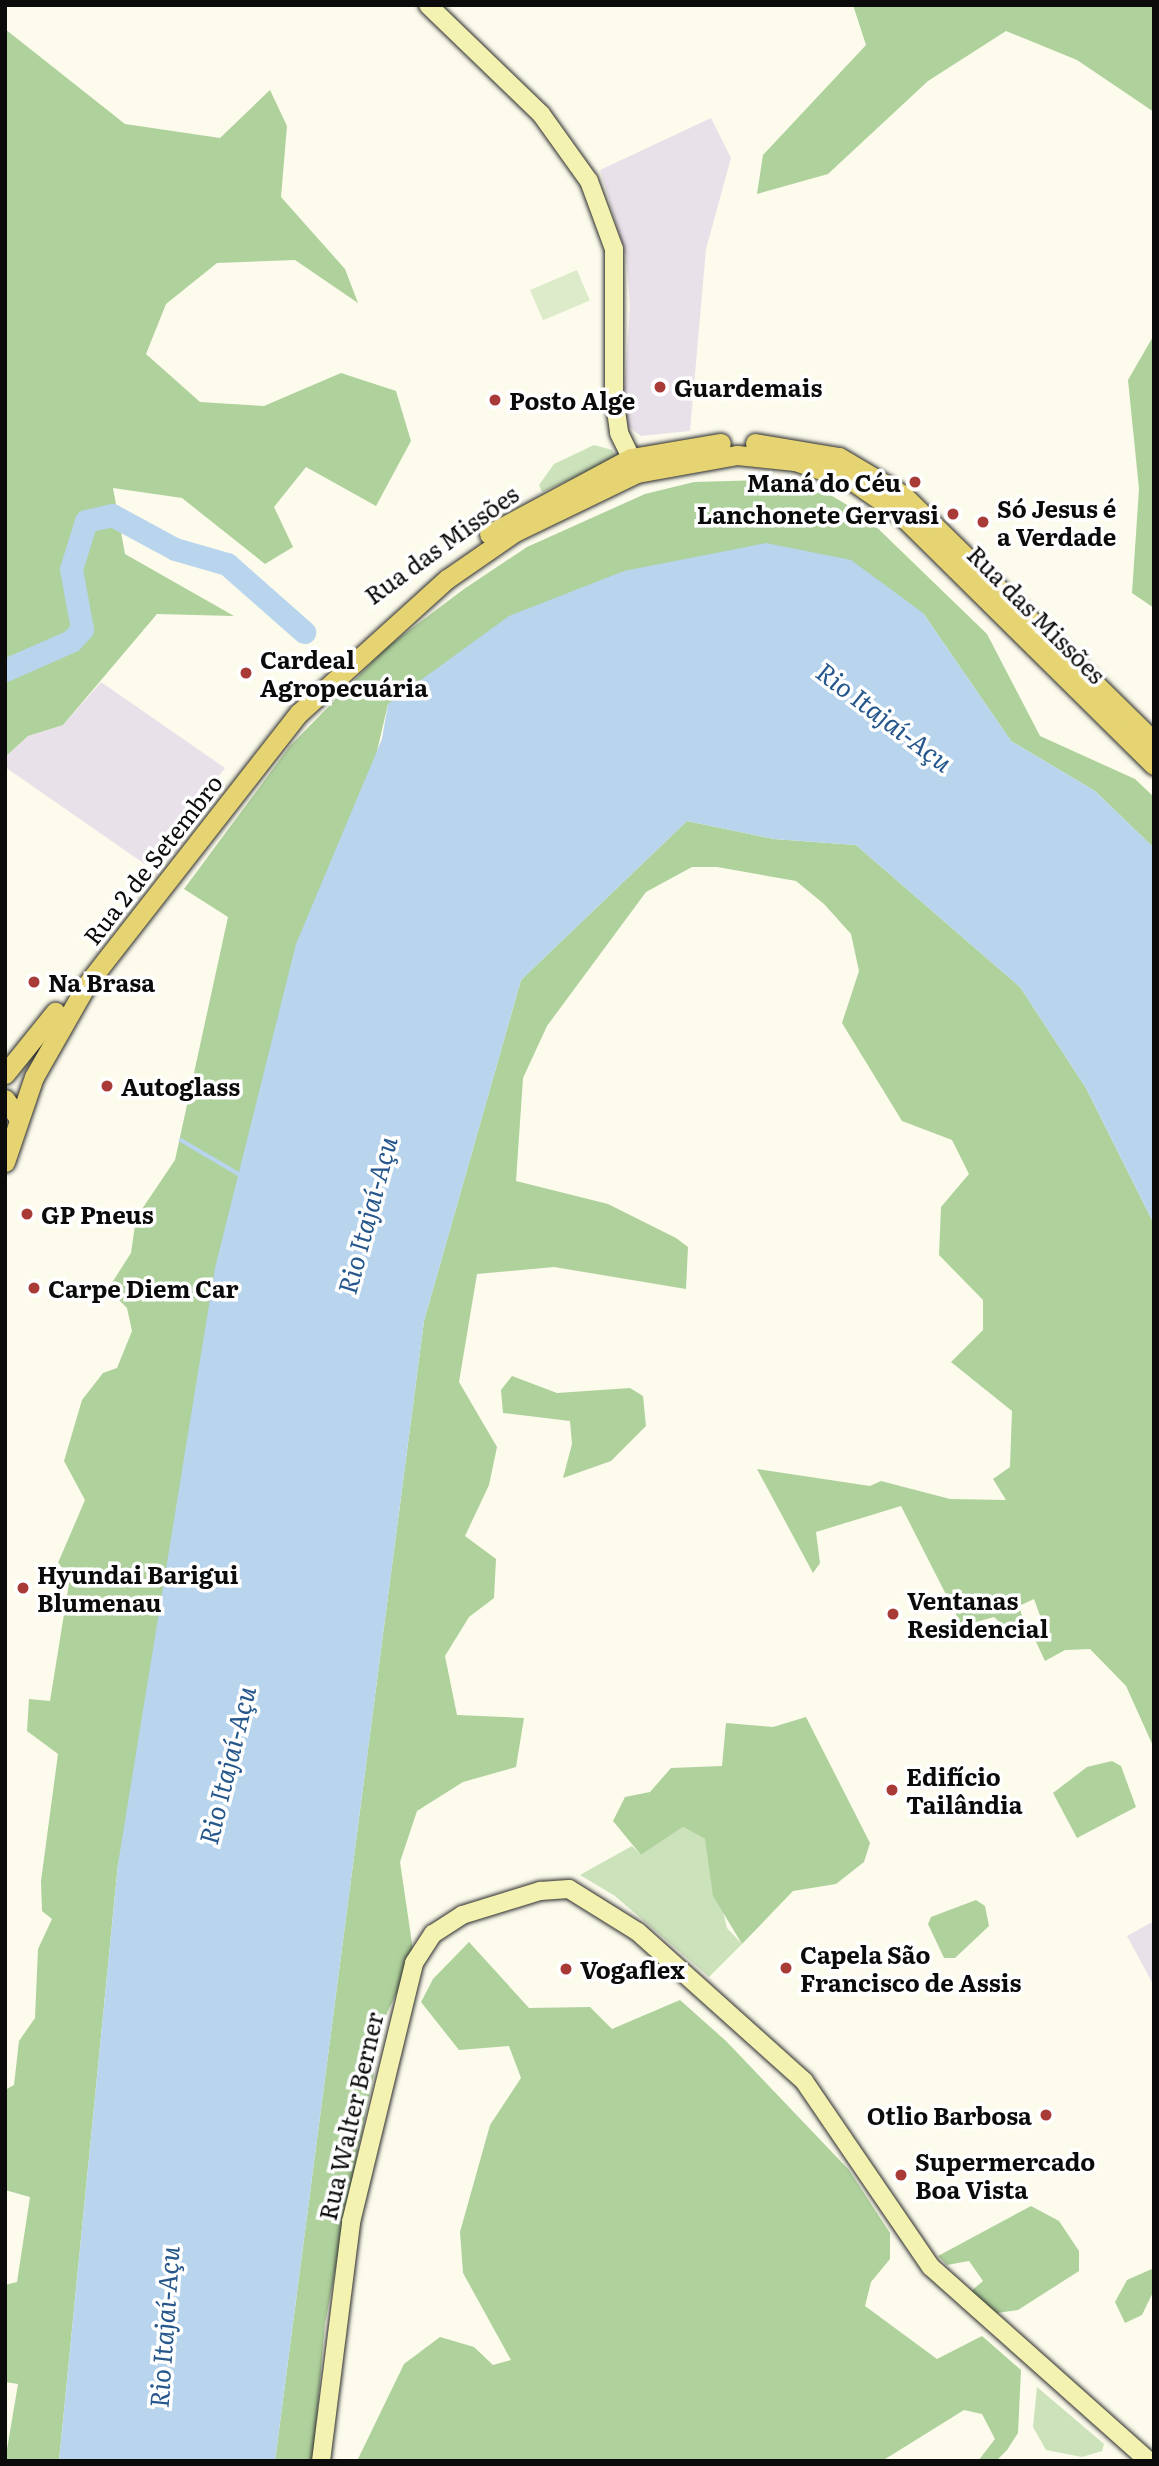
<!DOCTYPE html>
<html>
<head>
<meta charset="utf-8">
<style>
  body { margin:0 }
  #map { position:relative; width:1159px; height:2466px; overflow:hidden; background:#fcfbec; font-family:Literata,serif }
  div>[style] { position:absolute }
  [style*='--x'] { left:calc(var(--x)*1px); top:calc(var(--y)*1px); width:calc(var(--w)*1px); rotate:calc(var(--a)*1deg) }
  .industrial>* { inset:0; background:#e9e1e9 }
  .green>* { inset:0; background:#cce2bb }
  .forest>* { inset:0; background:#afd19c }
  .pitch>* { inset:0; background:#ddebcb; transform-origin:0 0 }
  .water>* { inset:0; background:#b8d5ed }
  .stream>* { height:3.5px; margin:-1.75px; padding:0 1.75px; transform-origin:1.75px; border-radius:1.75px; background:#b8d5ed }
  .river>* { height:23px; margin:-11.5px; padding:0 11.5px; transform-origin:11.5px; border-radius:11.5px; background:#b8d5ed }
  .roads { filter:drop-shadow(0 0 2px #2d2d2d) drop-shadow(0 0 2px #2d2d2d) }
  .secondary>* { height:18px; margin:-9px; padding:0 9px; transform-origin:9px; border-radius:9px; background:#f4f2b0 }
  .primary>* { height:19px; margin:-9.5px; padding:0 9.5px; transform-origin:9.5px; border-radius:9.5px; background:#e6d473 }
  .dots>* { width:19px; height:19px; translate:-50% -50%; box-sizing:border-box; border:4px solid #fff; border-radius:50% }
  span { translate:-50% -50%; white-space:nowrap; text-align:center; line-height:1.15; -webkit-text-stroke:7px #fff; paint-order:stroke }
  .poi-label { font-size:24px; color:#0b0b0b; font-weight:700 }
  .left { translate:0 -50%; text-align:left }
  .right { translate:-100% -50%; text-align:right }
  .street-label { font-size:24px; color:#0b0b0b }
  .water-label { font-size:26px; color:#26578c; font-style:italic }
  .frame { position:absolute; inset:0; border:7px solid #0b0b0b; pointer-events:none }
</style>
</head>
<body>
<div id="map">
  <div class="industrial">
    <div style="clip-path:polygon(711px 118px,731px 158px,706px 249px,690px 431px,641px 436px,622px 422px,630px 306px,626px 256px,600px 170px)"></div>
    <div style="clip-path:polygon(101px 682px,225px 768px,146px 865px,5px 767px,5px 757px,28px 736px,63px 725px)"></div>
    <div style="clip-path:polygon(1154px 1921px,1154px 1986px,1127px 1936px)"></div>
  </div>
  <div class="green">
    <div style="clip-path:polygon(594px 445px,612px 450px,617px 459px,542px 492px,539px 485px,554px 464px)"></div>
    <div style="clip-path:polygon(683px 1827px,705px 1839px,727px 1928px,742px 1944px,709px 1977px,615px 1896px,580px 1875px,632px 1846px,641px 1855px)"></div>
    <div style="clip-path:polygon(1037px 2387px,1104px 2444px,1102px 2451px,1082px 2457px,1046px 2450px,1033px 2427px)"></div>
  </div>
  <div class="forest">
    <div style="clip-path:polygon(853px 5px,1154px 5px,1154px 112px,1077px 60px,1006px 31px,928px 81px,828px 174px,757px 194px,763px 155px,866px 45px)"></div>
    <div style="clip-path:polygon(5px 29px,125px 124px,220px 138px,270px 90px,287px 126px,281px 197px,345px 269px,358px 303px,295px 260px,217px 263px,166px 304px,146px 354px,200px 402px,264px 406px,341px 373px,396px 391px,411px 441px,376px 506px,306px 467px,274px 507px,293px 547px,265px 564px,182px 498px,113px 488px,125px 554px,234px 616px,157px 614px,63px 725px,28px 736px,5px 757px)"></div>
    <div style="clip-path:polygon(1154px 335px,1154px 608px,1132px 593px,1139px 489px,1128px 380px)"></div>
    <div style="clip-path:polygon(765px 480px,827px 493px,864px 515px,987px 634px,1040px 736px,1135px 779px,1154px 797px,1154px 848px,1095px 791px,1011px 741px,923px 613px,388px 704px,118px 1864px,59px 2461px,5px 2461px,18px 2384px,5px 2382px,5px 2285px,17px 2282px,30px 2197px,5px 2190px,5px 2090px,14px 2085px,19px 2041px,35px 2018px,38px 1949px,52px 1919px,42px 1911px,41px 1881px,58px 1754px,27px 1731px,29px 1699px,50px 1701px,70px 1577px,58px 1563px,85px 1500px,64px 1461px,82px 1400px,103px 1373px,117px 1368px,132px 1331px,127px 1308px,108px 1289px,131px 1253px,136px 1218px,175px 1160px,228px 917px,184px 889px,290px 746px,387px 647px,464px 589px,527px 547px,645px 494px,694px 482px)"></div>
    <div style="clip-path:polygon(687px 821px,774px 839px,856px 845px,1020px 987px,1086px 1088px,1154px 1224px,1154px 1748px,1126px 1686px,1090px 1649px,1065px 1650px,1045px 1661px,1031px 1631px,1043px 1624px,1034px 1599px,1019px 1606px,1023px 1619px,1017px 1626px,1007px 1629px,994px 1617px,962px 1626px,901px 1506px,816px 1532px,820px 1563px,813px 1573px,757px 1469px,870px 1486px,881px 1481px,950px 1499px,1006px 1500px,993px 1479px,1010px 1467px,1012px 1411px,951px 1362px,983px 1330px,983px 1300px,939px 1255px,941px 1207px,969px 1174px,952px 1140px,902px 1121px,842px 1023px,859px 971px,851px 934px,824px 904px,796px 881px,717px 867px,692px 867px,646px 892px,547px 1026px,523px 1078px,516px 1181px,608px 1204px,676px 1238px,688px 1247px,686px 1289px,554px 1267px,477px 1274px,459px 1382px,497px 1447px,489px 1485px,465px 1536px,496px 1559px,494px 1598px,469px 1617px,445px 1656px,457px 1715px,524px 1718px,516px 1767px,463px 1782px,417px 1811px,400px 1862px,414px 1957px,387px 2013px,358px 2150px,325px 2324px,313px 2461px,275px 2461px,424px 1321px,521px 980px)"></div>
    <div style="clip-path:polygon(512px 1376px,557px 1393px,630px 1388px,643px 1396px,646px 1426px,611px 1461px,563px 1478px,572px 1444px,570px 1421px,503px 1413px,501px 1390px)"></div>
    <div style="clip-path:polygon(806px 1717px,870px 1843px,864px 1862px,836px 1884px,793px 1891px,742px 1944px,713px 1896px,705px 1839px,683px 1827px,641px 1855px,613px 1821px,625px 1797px,650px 1792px,671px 1768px,722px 1766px,726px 1723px,773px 1727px)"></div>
    <div style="clip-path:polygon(1112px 1761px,1121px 1766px,1136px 1807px,1077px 1838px,1053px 1793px,1087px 1767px)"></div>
    <div style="clip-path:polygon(976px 1900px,985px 1906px,989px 1926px,955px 1958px,944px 1958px,928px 1924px,931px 1917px)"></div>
    <div style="clip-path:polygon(469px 1942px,529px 2008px,590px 2007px,612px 2029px,680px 2000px,726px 2041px,849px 2170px,890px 2233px,890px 2259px,871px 2282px,865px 2306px,937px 2359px,982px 2336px,1021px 2370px,1018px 2433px,1007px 2450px,996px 2461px,978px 2461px,995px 2439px,982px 2414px,964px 2410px,882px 2461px,357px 2461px,404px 2364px,440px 2337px,474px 2347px,493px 2365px,511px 2360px,463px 2273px,460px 2232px,490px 2125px,521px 2078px,509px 2046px,459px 2050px,421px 2002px,433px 1979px)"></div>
    <div style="clip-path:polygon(1031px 2206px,1059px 2221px,1079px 2251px,1079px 2271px,1018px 2310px,997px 2313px,970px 2292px,983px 2281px,969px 2261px,947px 2265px,938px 2256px)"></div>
    <div style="clip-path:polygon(1154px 2268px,1154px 2290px,1142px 2315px,1125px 2323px,1115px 2302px,1127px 2280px)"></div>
  </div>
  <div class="pitch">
    <div style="left:577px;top:270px;width:33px;height:51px;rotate:67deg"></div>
  </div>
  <div class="water">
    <div style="clip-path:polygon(766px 543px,851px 560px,923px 613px,1011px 741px,1095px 791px,1154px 848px,1154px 1224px,1086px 1088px,1020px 987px,856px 845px,774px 839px,687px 821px,521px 980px,424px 1321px,275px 2461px,59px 2461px,118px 1864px,215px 1268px,296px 944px,382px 739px,388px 704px,509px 616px,624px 571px)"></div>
  </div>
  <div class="stream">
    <div style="--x:181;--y:1140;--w:71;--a:30.5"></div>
  </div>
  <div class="river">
    <div style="--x:5;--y:670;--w:72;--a:-23.7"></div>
    <div style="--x:71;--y:641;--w:16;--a:-47"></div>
    <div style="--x:82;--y:629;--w:61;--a:-100.4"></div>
    <div style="--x:71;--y:569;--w:50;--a:-72.6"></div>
    <div style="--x:86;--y:521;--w:27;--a:-13"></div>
    <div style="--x:112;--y:515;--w:72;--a:28.4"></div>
    <div style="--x:175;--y:549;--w:54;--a:16.1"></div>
    <div style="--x:227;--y:564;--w:103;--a:41.4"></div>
  </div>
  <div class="roads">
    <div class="secondary">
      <div style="--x:428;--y:5;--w:157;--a:44"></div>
      <div style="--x:541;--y:114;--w:82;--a:54.4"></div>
      <div style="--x:589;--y:181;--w:72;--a:69.8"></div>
      <div style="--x:614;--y:249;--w:147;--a:90"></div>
      <div style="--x:614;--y:396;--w:37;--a:82"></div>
      <div style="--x:619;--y:433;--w:28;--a:64"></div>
      <div style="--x:321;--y:2461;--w:241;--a:-82.8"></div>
      <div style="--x:351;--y:2222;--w:267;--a:-76.3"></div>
      <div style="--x:414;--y:1963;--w:35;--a:-57"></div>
      <div style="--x:433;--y:1934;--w:35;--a:-33"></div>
      <div style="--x:462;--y:1915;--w:82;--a:-17.1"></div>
      <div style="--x:540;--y:1891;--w:29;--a:-4"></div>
      <div style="--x:569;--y:1889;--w:81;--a:31.9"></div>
      <div style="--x:638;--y:1932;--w:223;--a:41.9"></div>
      <div style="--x:804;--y:2081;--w:225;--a:55.7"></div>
      <div style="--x:931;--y:2267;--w:292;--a:41.7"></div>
    </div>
    <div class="primary">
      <div style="--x:755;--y:443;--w:85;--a:9.5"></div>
      <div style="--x:839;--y:457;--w:74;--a:30.7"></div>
      <div style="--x:903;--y:495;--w:352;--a:44.5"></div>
      <div style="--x:489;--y:534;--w:161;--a:-28.2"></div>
      <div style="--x:631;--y:458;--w:91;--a:-9.5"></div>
      <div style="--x:5;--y:1074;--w:80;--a:-51.1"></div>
      <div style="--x:5;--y:1099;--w:24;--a:55"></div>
      <div style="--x:5;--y:1162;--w:90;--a:-71.2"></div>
      <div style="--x:34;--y:1077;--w:107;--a:-60.3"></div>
      <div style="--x:87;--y:984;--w:344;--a:-52"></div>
      <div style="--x:299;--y:713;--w:200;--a:-42.2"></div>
      <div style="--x:447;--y:579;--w:83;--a:-34.7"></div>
      <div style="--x:515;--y:532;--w:136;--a:-25.8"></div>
      <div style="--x:637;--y:473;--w:102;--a:-10.2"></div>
      <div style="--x:737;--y:455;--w:58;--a:5.9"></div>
      <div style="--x:795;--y:461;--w:59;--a:18.7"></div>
      <div style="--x:851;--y:480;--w:60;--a:34.8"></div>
      <div style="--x:900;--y:514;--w:357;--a:44.7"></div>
    </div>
  </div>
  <div class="dots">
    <div style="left:660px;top:387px;background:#a83b37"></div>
    <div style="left:495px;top:400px;background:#a83b37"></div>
    <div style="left:915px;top:482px;background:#a83b37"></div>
    <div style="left:953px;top:514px;background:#a83b37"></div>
    <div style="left:983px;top:522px;background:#a83b37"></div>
    <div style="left:246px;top:673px;background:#a83b37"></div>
    <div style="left:34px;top:982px;background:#a83b37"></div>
    <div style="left:107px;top:1086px;background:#a83b37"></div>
    <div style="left:27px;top:1214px;background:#a83b37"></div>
    <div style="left:34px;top:1288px;background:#a83b37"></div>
    <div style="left:23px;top:1588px;background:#a83b37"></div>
    <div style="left:893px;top:1614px;background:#a83b37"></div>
    <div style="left:892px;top:1790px;background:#a83b37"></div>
    <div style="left:786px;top:1968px;background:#a83b37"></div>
    <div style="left:566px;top:1969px;background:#a83b37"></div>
    <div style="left:1046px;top:2115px;background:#a83b37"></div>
    <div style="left:901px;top:2175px;background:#a83b37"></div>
  </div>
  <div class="poi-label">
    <span class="left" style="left:674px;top:387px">Guardemais</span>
    <span class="left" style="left:509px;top:400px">Posto Alge</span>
    <span class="right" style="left:901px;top:482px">Maná do Céu</span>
    <span class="left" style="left:997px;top:522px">Só Jesus é<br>a Verdade</span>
    <span class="right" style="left:939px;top:514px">Lanchonete Gervasi</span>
    <span class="left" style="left:260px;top:673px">Cardeal<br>Agropecuária</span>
    <span class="left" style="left:48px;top:982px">Na Brasa</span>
    <span class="left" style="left:121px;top:1086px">Autoglass</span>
    <span class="left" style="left:41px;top:1214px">GP Pneus</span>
    <span class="left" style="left:48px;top:1288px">Carpe Diem Car</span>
    <span class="left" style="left:37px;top:1588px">Hyundai Barigui<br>Blumenau</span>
    <span class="left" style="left:907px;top:1614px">Ventanas<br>Residencial</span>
    <span class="left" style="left:906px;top:1790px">Edifício<br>Tailândia</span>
    <span class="left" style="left:800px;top:1968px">Capela São<br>Francisco de Assis</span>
    <span class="left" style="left:580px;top:1969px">Vogaflex</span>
    <span class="right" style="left:1032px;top:2115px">Otlio Barbosa</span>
    <span class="left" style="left:915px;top:2175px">Supermercado<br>Boa Vista</span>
  </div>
  <div class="street-label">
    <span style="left:441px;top:544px;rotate:-36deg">Rua das Missões</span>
    <span style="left:1037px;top:614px;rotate:45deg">Rua das Missões</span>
    <span style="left:152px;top:859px;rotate:-52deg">Rua 2 de Setembro</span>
    <span style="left:350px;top:2116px;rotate:-77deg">Rua Walter Berner</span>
  </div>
  <div class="water-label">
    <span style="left:885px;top:716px;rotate:37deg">Rio Itajaí-Açu</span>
    <span style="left:366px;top:1215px;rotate:-75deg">Rio Itajaí-Açu</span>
    <span style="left:226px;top:1765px;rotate:-76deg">Rio Itajaí-Açu</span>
    <span style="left:163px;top:2327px;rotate:-86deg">Rio Itajaí-Açu</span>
  </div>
  <div class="frame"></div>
</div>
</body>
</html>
